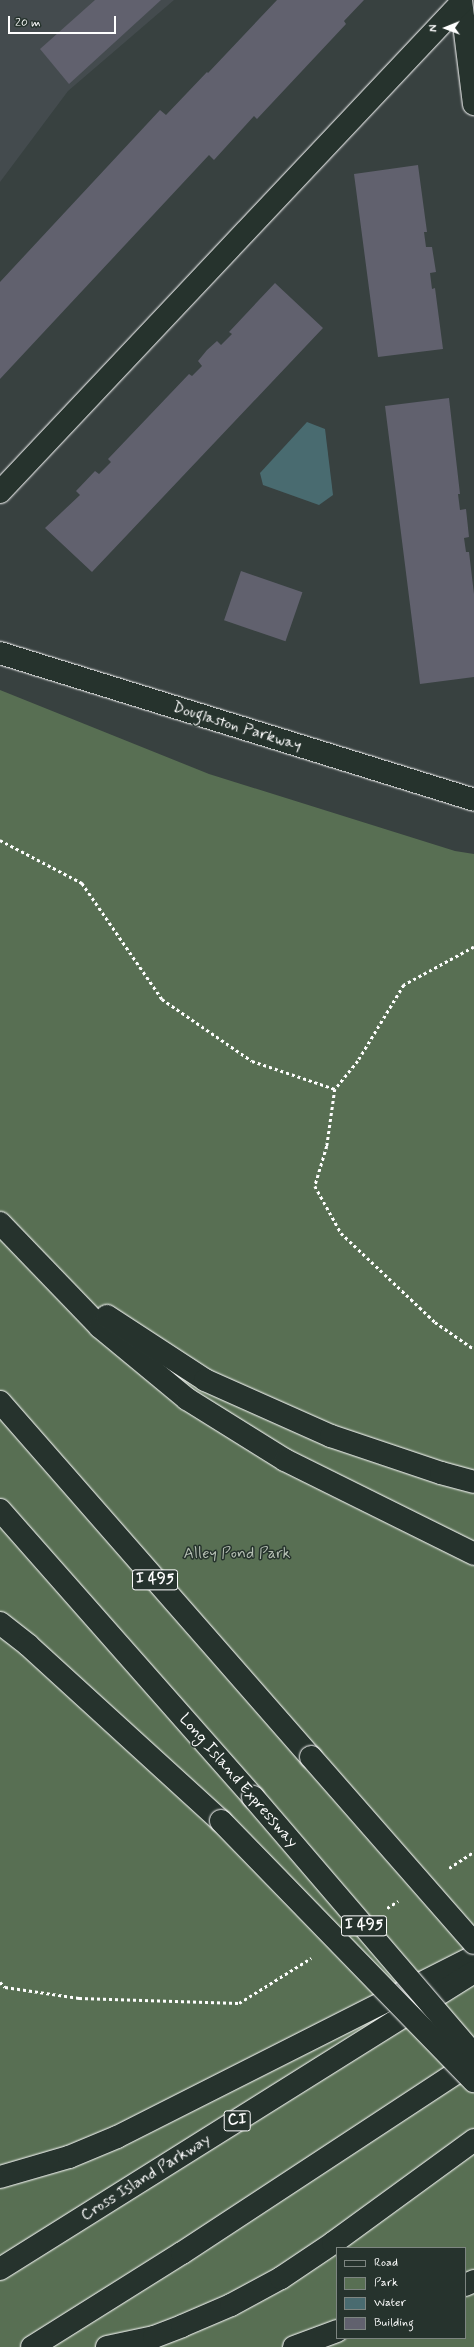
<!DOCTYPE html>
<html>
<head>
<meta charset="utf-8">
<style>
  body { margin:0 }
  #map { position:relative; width:474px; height:2347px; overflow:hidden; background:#384140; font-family:Mynerve,sans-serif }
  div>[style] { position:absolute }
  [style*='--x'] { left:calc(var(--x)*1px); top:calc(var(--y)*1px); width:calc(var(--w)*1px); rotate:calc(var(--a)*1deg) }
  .built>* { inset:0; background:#444b4e }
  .green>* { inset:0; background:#586f53 }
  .water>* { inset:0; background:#496b70 }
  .building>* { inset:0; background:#61616e; transform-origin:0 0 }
  .path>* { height:2.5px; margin-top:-1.25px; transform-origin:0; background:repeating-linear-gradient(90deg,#fff 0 3px,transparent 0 6px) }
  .roads { filter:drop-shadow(0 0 1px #fff) drop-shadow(0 0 1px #fff) }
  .minor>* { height:22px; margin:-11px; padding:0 11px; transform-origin:11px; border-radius:11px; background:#26332d }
  .major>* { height:22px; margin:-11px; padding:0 11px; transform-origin:11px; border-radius:11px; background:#26332d }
  .highway>* { height:22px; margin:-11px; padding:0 11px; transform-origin:11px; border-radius:11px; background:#26332d }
  .bridges { filter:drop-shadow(0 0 1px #fff) drop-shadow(0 0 1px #fff) }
  .highway-bridge>* { height:22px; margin:-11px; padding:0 11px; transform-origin:11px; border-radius:11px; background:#26332d }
  span { translate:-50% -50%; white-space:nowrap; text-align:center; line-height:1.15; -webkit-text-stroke:3px #26332d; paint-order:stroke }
  .shield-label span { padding:1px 3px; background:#26332d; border:1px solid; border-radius:3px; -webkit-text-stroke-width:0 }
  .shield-label { font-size:15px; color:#fff; font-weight:700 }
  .street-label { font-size:16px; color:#fff }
  .park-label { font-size:16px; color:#b4beb2 }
  .legend { position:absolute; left:336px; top:2247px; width:130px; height:92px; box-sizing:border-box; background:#26332d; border:1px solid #7d8581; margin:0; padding:5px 7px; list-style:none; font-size:12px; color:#fff }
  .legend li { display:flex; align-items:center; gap:8px; height:20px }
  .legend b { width:20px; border:1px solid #7d8581 }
  .north { position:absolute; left:426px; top:8px; width:40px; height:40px; -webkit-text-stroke:3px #26332d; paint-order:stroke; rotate:269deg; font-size:11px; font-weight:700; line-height:16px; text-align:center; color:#fff }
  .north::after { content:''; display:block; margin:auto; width:14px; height:18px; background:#fff; clip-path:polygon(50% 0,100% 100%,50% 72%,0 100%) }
  .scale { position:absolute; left:8px; top:16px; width:108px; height:18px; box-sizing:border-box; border:2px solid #fff; border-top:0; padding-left:5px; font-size:12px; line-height:14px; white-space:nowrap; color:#fff; -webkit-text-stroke:3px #26332d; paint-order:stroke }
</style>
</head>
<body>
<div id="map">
  <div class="built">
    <div style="clip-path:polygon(0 0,174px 0,68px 91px,0 182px)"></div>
  </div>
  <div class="green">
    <div style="clip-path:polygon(evenodd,0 690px,209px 774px,455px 851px,474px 854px,474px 2347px,0 2347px,0 690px,337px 2248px,465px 2248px,465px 2338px,337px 2338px,337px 2248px)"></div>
  </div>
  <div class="water">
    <div style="clip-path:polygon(307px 422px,325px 429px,333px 495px,319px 505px,263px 485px,260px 473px)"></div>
  </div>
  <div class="building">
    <div style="clip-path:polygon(95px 0,161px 0,69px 84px,40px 49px)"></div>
    <div style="clip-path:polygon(277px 0,364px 0,344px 21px,346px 24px,257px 119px,254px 116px,214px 160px,209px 155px,0 379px,0 282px,160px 110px,166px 115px,207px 72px,208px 73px)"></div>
    <div style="clip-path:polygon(418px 165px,427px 232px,424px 232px,426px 247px,432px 247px,436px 272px,430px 273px,432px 289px,435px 288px,443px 349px,378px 357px,354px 174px)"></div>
    <div style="clip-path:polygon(275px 283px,323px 328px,92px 572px,45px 528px,80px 495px,76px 491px,95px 471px,99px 474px,111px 462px,108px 459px,189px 374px,192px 376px,202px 366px,198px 361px,207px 350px,217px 341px,221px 345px,232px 334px,229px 332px)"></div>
    <div style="clip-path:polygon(449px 398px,460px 494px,458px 494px,460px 510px,466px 509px,469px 537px,464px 538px,466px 552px,469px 552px,474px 594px,474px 677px,420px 684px,385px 406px)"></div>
    <div style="left:241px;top:571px;width:65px;height:52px;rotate:19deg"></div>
  </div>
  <div class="path">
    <div style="--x:0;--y:840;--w:93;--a:27.7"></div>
    <div style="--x:82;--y:883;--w:141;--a:55.4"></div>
    <div style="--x:162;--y:999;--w:109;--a:34.6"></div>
    <div style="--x:252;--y:1061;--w:88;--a:18.6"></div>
    <div style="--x:474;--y:947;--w:80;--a:151.5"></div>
    <div style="--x:404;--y:985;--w:89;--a:121.2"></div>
    <div style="--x:358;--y:1061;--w:36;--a:129"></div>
    <div style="--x:335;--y:1089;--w:58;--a:98"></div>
    <div style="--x:327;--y:1146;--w:42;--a:106.7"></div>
    <div style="--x:315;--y:1186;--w:54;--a:61"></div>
    <div style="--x:341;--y:1233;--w:129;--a:43.4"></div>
    <div style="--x:435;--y:1322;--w:47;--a:34.7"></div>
    <div style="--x:449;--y:1868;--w:30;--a:-33"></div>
    <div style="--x:387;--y:1908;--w:13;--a:-32"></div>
    <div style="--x:0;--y:1982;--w:7;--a:45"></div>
    <div style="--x:5;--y:1987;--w:75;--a:8.5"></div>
    <div style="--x:79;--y:1998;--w:160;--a:1.8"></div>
    <div style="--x:239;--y:2003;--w:85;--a:-32"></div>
  </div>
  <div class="roads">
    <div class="minor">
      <div style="--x:461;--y:0;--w:105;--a:82.9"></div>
      <div style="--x:0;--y:492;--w:672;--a:-46.69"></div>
    </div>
    <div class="major">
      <div style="--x:0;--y:653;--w:496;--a:17.2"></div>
    </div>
    <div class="highway">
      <div style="--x:0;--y:1223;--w:144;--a:46.1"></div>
      <div style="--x:100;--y:1327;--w:113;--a:39.6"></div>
      <div style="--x:187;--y:1399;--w:115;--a:31.9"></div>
      <div style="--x:285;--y:1460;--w:211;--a:26.4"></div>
      <div style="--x:107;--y:1316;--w:117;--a:33.1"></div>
      <div style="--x:205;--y:1380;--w:138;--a:24"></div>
      <div style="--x:331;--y:1436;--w:116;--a:18.6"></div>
      <div style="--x:441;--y:1473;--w:34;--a:15"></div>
      <div style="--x:0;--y:1402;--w:472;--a:48.8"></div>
      <div style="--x:0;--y:1510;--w:383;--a:48.6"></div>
      <div style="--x:0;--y:1623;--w:36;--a:38"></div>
      <div style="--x:28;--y:1645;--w:261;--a:42.4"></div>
      <div style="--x:0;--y:2177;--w:72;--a:-16.2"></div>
      <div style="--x:69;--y:2157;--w:52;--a:-22.6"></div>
      <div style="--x:117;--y:2137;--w:400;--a:-26.8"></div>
      <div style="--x:0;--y:2269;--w:559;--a:-32.07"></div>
      <div style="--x:465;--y:2285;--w:10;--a:-24"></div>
      <div style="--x:32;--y:2347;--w:177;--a:-32.1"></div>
      <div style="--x:182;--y:2253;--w:349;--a:-33.3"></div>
      <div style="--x:107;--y:2347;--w:48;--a:-12"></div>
      <div style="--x:154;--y:2337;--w:30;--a:-21"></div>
      <div style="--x:182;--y:2326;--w:53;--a:-23.2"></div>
      <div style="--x:231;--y:2305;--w:57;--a:-28.4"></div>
      <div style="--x:281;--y:2278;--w:63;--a:-33.9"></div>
      <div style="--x:333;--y:2243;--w:175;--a:-36.1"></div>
      <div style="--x:294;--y:2347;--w:46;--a:-20.4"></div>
    </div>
  </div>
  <div class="bridges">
    <div class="highway-bridge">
      <div style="--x:311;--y:1757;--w:247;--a:48.8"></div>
      <div style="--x:253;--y:1797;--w:340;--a:49.4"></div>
      <div style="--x:221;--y:1821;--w:363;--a:45.8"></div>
    </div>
  </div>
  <div class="shield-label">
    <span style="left:155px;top:1580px">I 495</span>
    <span style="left:364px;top:1926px">I 495</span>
    <span style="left:237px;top:2121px">CI</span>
  </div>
  <div class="street-label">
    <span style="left:237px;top:727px;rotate:17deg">Douglaston Parkway</span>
    <span style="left:238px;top:1781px;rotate:49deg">Long Island Expressway</span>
    <span style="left:146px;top:2178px;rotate:-32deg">Cross Island Parkway</span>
  </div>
  <div class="park-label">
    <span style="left:237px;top:1554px">Alley Pond Park</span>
  </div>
  <ul class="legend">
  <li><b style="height:5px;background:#26332d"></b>Road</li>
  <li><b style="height:11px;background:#586f53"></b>Park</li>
  <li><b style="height:11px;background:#496b70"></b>Water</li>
  <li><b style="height:11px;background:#61616e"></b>Building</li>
  </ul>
  <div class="north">N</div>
  <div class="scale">20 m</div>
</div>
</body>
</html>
